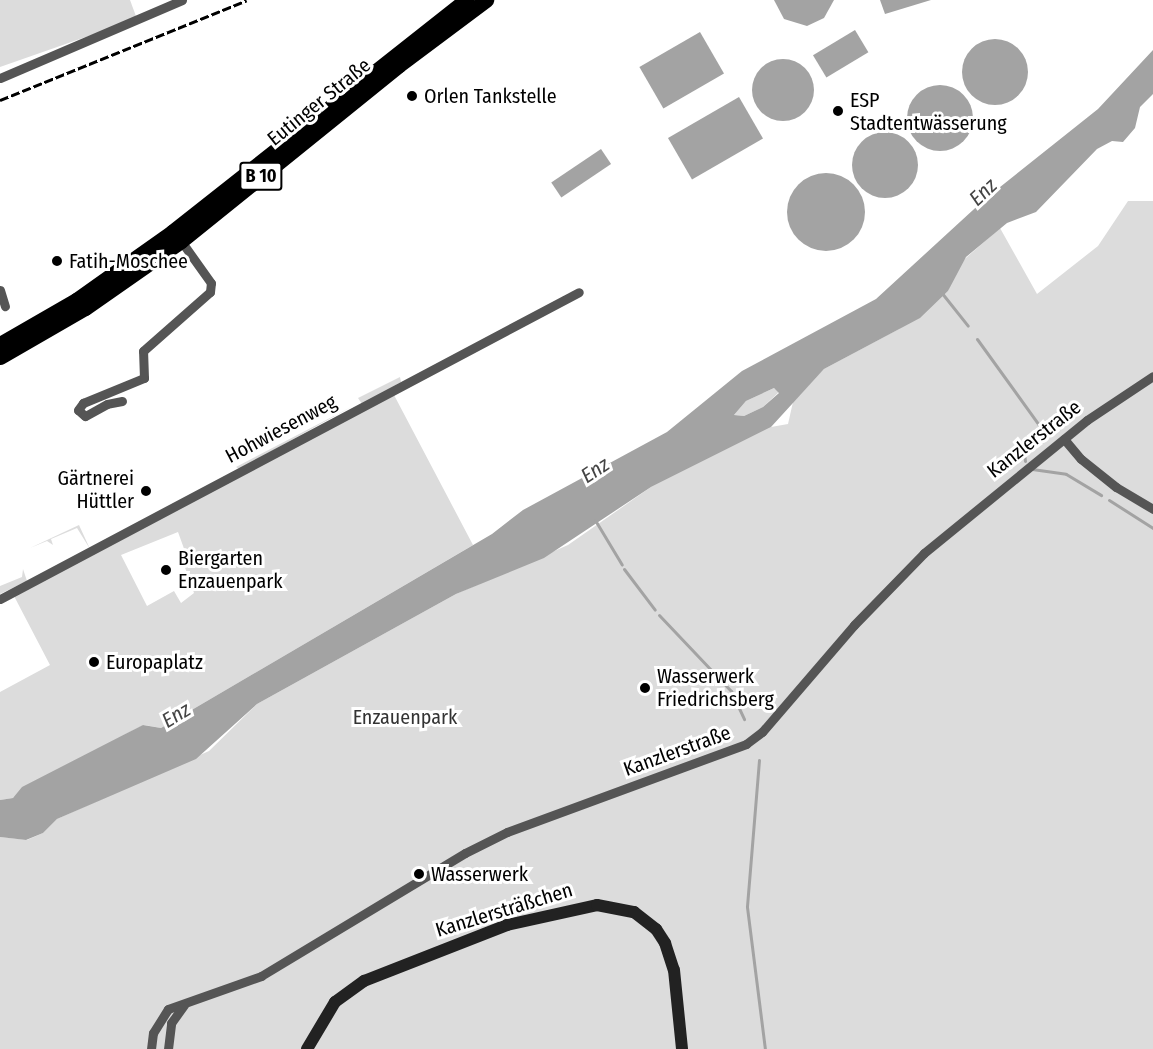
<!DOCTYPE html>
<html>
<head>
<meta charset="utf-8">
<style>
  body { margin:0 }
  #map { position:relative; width:1153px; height:1049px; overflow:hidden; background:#fff; font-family:"Fira Sans Condensed",sans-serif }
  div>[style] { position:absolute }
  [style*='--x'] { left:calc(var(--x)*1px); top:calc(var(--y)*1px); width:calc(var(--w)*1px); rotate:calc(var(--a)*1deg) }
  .green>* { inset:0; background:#dcdcdc }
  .water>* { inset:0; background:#a3a3a3; transform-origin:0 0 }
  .round { border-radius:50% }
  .stream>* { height:3px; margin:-1.5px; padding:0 1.5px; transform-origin:1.5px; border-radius:1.5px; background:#a3a3a3 }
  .street>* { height:9px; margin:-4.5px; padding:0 4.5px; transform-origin:4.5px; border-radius:4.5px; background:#555 }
  .secondary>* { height:12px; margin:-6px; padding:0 6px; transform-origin:6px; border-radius:6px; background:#222 }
  .primary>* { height:15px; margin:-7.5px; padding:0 7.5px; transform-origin:7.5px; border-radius:7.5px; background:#000 }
  .rail>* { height:3px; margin-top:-1.5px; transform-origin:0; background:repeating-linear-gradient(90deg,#000 0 9px,transparent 0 12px) }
  .dots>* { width:16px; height:16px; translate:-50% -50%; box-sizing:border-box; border:3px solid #fff; border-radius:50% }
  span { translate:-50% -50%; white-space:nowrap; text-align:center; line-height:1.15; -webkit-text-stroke:6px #fff; paint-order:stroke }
  .shield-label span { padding:2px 4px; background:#fff; border:2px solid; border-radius:4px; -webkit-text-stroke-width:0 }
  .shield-label { font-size:18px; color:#000; font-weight:700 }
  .poi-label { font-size:20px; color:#000 }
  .left { translate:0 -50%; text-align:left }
  .right { translate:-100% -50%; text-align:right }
  .street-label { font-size:20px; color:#000 }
  .park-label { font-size:20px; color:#333 }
  .water-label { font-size:21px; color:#444; font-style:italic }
</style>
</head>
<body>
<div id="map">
  <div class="green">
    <div style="clip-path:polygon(0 0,130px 0,137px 19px,0 67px)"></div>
    <div style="clip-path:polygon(1128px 201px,1153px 201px,1153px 1049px,0 1049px,0 837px,27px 840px,43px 833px,57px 819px,209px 751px,257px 704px,456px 594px,568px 545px,651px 487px,771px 427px,788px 424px,793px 402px,824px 369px,899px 329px,939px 299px,948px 291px,959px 264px,1000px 228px,1037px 294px,1098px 246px)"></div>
    <div style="clip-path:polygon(400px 377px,401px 382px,362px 404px,358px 398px)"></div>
    <div style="clip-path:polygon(774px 388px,779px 392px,763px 407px,744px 416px,734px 415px,746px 401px)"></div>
    <div style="clip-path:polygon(evenodd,394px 395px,473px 545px,161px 728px,144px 725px,135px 729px,13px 798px,0 800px,0 692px,50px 665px,14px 596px,394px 395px,178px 532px,187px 557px,182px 559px,194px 593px,181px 603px,174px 591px,147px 606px,121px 555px,178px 532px)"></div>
    <div style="clip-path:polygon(353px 406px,239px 469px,236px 467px)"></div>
    <div style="clip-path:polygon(79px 525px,90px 549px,77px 528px,51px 539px,53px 545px,47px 541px,30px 548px)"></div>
    <div style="clip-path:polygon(23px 569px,27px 581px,0 594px,0 586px,22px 577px)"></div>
  </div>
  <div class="water">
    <div style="clip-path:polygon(774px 0,834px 0,824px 18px,807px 26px,784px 19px)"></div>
    <div style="clip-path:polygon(880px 0,931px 0,885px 14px)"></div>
    <div style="left:855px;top:30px;width:26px;height:49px;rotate:59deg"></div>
    <div style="left:700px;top:32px;width:48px;height:70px;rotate:60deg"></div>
    <div class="round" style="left:962px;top:39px;width:66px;height:66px"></div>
    <div style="clip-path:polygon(evenodd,1153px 50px,1153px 94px,1140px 107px,1135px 128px,1123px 142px,1112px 141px,1097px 149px,1036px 212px,1007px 223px,966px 257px,948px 291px,920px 318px,824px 369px,771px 427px,651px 487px,544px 558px,456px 594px,257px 704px,196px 759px,57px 819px,43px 833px,26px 840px,0 837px,0 800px,13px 798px,22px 787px,135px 729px,143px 725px,161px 728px,492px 534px,523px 510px,667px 432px,742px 371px,876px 299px,985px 199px,1098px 109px,1153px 50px,774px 388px,779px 393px,763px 407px,744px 416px,734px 415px,746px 401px,774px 388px)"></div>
    <div class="round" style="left:752px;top:59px;width:62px;height:62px"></div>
    <div class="round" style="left:907px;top:85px;width:66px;height:66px"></div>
    <div style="left:739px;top:97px;width:48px;height:82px;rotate:60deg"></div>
    <div class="round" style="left:852px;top:132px;width:66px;height:66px"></div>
    <div style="left:601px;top:149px;width:18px;height:60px;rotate:56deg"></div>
    <div class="round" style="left:787px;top:173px;width:78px;height:78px"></div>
  </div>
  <div class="stream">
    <div style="--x:941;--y:292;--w:43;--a:51.5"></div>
    <div style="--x:977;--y:339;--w:111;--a:54.2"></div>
    <div style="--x:1042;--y:429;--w:9;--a:84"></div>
    <div style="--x:1043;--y:438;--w:24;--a:142"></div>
    <div style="--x:1024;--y:453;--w:8;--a:83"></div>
    <div style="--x:1032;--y:469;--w:34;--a:8"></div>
    <div style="--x:1066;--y:474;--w:41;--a:31"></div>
    <div style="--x:1109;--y:500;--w:52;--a:32.5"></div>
    <div style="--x:595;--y:520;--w:52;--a:59"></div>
    <div style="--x:624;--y:569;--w:51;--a:52.9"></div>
    <div style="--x:659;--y:615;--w:105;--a:46.5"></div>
    <div style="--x:731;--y:691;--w:31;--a:65"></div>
    <div style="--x:759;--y:760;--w:147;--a:94.7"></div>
    <div style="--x:747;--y:907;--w:143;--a:82.8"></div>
  </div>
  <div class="street">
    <div style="--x:0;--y:78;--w:198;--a:-23.2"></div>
    <div style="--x:0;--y:290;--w:17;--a:73"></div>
    <div style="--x:122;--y:401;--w:15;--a:169"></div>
    <div style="--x:107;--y:404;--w:25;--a:151"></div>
    <div style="--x:85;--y:416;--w:9;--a:-139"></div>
    <div style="--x:78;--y:410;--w:9;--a:-54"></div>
    <div style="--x:83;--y:403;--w:66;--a:-22.3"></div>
    <div style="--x:144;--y:378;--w:27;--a:-92"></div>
    <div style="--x:143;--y:351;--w:89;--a:-41.4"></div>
    <div style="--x:210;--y:292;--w:9;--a:-84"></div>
    <div style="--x:211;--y:283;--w:52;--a:-125.5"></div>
    <div style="--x:1064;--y:439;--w:26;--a:50"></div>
    <div style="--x:1081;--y:459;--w:45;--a:38.7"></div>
    <div style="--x:1116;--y:487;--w:43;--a:30.7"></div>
    <div style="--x:0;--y:599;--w:655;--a:-27.93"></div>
    <div style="--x:151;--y:1049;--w:16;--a:-83"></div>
    <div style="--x:153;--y:1033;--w:28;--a:-58"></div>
    <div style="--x:168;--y:1009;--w:99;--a:-19.5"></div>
    <div style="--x:261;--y:976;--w:238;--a:-31.1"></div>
    <div style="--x:465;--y:853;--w:47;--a:-26.6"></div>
    <div style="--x:507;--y:832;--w:255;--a:-20.2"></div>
    <div style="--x:746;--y:744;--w:20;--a:-37"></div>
    <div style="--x:762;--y:732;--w:141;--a:-49.3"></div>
    <div style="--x:854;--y:625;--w:100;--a:-45.8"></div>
    <div style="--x:924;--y:553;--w:210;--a:-39.2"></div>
    <div style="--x:1087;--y:420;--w:79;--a:-33.7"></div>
    <div style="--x:168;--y:1049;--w:26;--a:-83"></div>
    <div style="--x:171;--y:1023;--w:22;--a:-54"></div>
  </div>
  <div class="secondary">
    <div style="--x:307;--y:1049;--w:55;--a:-59.2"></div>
    <div style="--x:335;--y:1002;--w:36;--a:-36"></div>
    <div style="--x:364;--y:981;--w:154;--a:-21.4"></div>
    <div style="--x:507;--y:925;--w:92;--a:-12.5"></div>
    <div style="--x:597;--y:905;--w:38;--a:11"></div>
    <div style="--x:634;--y:912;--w:28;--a:38"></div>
    <div style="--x:656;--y:929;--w:17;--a:57"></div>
    <div style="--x:665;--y:943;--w:28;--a:72"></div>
    <div style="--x:674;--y:970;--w:79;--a:84.2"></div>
  </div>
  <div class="primary">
    <div style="--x:0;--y:344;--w:88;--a:-30.1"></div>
    <div style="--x:76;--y:300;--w:118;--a:-35.3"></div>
    <div style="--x:172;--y:232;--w:375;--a:-38.3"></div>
    <div style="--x:0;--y:357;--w:98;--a:-30"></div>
    <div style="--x:85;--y:308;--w:117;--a:-34.9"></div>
    <div style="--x:181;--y:241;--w:280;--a:-38.9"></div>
    <div style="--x:399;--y:65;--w:109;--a:-36.8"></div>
  </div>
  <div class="rail">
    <div style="--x:0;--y:100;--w:266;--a:-22"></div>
  </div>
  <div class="dots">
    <div style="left:412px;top:96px;background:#000"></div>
    <div style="left:838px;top:111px;background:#000"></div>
    <div style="left:57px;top:261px;background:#000"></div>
    <div style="left:146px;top:491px;background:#000"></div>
    <div style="left:166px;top:570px;background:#000"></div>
    <div style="left:94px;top:662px;background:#000"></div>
    <div style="left:645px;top:688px;background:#000"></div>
    <div style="left:419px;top:874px;background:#000"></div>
  </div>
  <div class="shield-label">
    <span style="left:261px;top:176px">B 10</span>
  </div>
  <div class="poi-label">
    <span class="left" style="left:424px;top:96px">Orlen Tankstelle</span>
    <span class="left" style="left:850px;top:112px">ESP<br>Stadtentwässerung</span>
    <span class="left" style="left:69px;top:261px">Fatih-Moschee</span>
    <span class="right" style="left:134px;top:490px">Gärtnerei<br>Hüttler</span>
    <span class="left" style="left:178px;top:570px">Biergarten<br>Enzauenpark</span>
    <span class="left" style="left:106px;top:662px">Europaplatz</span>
    <span class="left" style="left:657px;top:688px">Wasserwerk<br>Friedrichsberg</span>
    <span class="left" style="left:431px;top:874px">Wasserwerk</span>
  </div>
  <div class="street-label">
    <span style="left:319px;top:102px;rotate:-39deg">Eutinger Straße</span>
    <span style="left:281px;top:429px;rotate:-28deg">Hohwiesenweg</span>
    <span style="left:1034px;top:439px;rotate:-38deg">Kanzlerstraße</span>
    <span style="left:677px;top:751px;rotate:-20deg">Kanzlerstraße</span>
    <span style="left:504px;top:910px;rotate:-17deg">Kanzlersträßchen</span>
  </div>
  <div class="park-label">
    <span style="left:405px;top:717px">Enzauenpark</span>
  </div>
  <div class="water-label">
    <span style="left:983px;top:192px;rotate:-43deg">Enz</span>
    <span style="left:595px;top:470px;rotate:-33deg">Enz</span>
    <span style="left:176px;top:715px;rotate:-31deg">Enz</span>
  </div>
</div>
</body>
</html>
